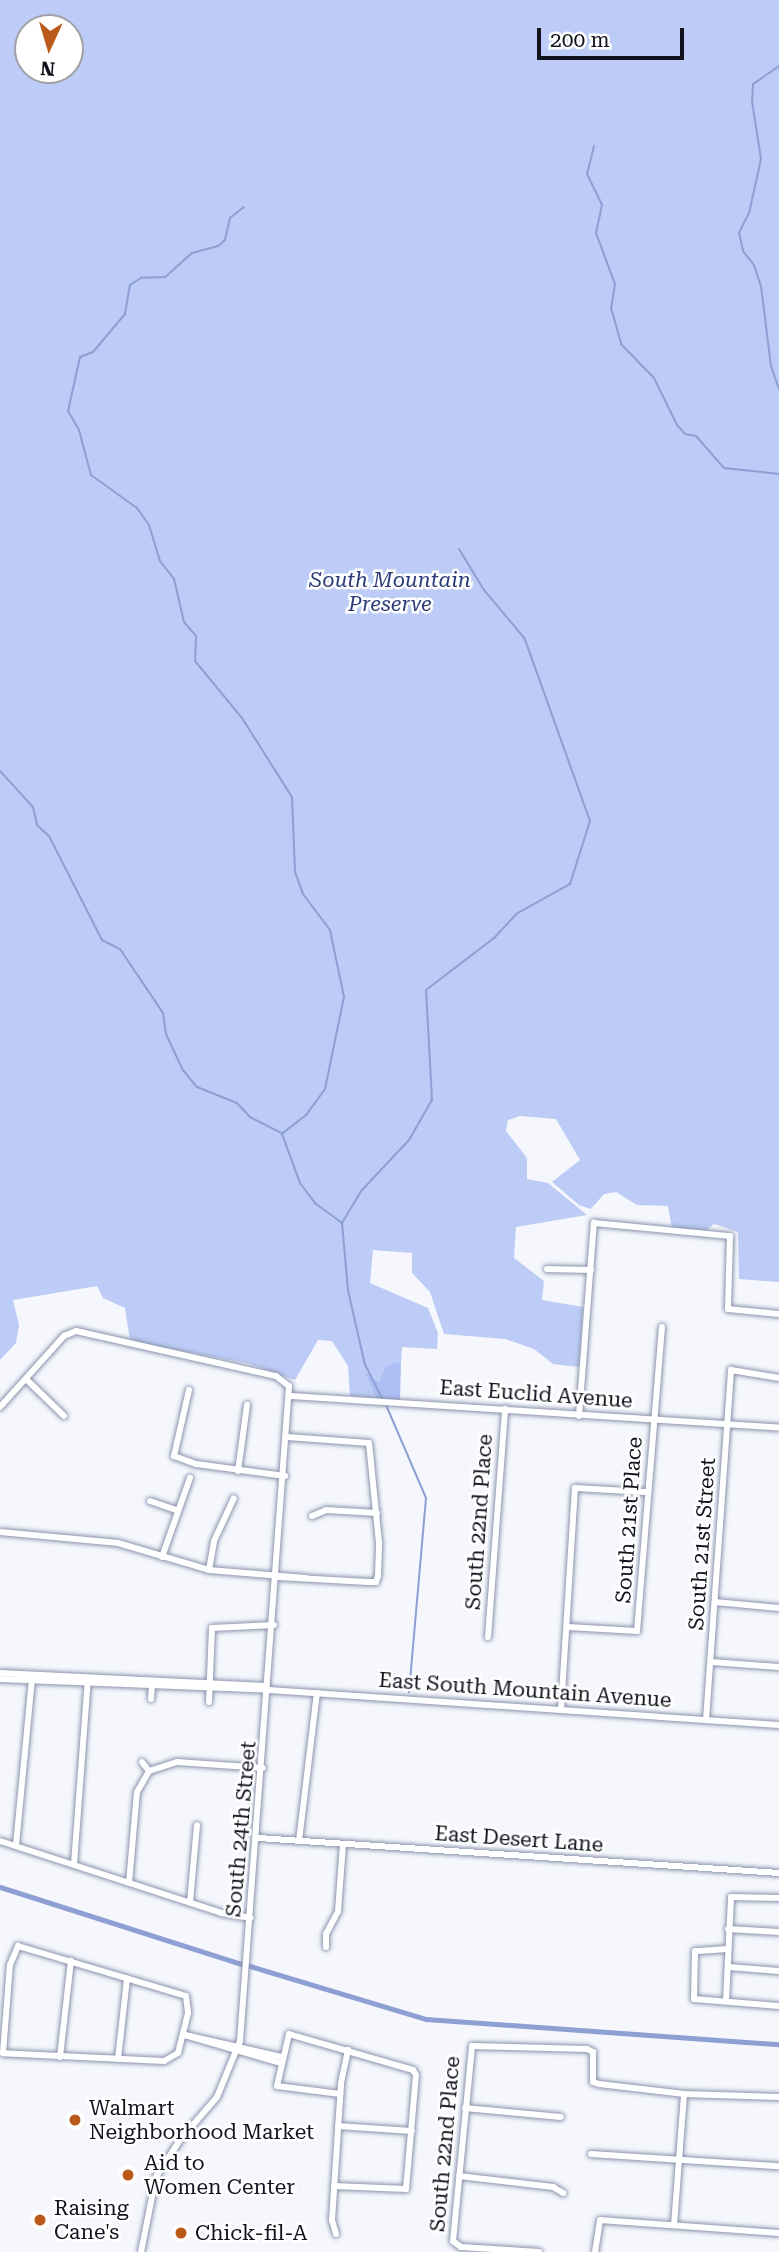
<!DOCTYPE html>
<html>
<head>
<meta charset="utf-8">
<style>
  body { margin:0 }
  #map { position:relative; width:779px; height:2252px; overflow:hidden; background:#f5f7fd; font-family:"Roboto Serif",serif }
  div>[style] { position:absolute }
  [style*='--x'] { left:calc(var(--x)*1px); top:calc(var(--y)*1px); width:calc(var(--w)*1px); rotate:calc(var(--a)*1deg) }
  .green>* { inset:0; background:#bcccf6 }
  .forest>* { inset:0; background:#adc0f5 }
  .stream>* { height:2px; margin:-1px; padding:0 1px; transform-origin:1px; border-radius:1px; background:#8d9fd3 }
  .canal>* { height:5px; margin:-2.5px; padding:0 2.5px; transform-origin:2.5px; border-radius:2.5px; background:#8d9fd3 }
  .roads { filter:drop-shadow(0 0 2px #8b94ae) drop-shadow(0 0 2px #8b94ae) }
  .minor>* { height:6px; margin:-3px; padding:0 3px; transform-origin:3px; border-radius:3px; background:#fff }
  .dots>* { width:19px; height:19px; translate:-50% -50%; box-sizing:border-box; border:4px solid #fff; border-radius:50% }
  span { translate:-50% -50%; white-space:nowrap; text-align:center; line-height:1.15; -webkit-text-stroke:5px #fff; paint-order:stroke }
  .park-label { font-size:21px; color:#2a3b79; font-style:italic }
  .street-label { font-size:21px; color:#10131c }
  .poi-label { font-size:21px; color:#10131c }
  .left { translate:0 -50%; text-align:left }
  .north { position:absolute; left:14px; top:14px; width:70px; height:70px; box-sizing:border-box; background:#fff; border:2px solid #9fa1a4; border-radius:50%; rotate:184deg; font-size:19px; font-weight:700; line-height:28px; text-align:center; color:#10131c }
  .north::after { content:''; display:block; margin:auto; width:24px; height:32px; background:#ba5918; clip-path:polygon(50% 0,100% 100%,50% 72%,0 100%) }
  .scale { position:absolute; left:537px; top:28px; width:147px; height:32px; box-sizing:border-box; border:4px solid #10131c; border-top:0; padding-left:9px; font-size:21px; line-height:24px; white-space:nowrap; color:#10131c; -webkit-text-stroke:5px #fff; paint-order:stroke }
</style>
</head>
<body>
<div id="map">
  <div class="green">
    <div style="clip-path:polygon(evenodd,0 0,779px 0,779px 1282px,739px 1279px,738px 1232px,714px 1224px,707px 1230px,672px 1229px,668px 1206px,637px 1205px,616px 1192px,604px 1194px,591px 1209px,579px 1205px,552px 1182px,580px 1160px,556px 1119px,520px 1116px,508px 1120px,506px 1131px,527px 1158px,527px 1179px,548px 1183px,587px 1215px,516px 1227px,514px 1258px,544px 1281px,542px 1300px,583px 1307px,579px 1367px,553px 1364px,534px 1349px,505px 1339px,444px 1334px,430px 1292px,412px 1273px,412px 1253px,373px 1250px,370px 1283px,428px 1308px,438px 1333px,437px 1349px,402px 1347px,401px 1364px,384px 1368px,379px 1382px,365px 1370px,376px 1398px,350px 1396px,348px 1366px,332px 1341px,318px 1340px,295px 1380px,250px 1364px,130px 1341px,125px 1308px,103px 1298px,97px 1286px,13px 1300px,19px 1325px,16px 1343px,0 1360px,0 0,28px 28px,70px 28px,70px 70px,28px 70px,28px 28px)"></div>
  </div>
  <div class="forest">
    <div style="clip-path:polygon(395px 1362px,401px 1364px,400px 1400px,376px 1398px,364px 1370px,379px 1382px,384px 1368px)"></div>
  </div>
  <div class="stream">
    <div style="--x:779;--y:66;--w:32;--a:145"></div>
    <div style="--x:753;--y:84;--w:17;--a:93"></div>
    <div style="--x:752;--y:101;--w:59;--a:81.2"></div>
    <div style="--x:761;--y:159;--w:55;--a:102.5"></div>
    <div style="--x:749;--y:213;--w:22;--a:117"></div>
    <div style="--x:739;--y:233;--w:18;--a:77"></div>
    <div style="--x:743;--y:251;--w:18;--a:52"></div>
    <div style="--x:754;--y:265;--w:22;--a:72"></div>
    <div style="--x:761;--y:286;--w:81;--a:82.9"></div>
    <div style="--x:771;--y:366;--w:24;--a:71"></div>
    <div style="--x:594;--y:146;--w:29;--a:104"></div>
    <div style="--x:587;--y:174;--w:34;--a:64"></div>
    <div style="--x:602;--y:205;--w:29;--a:102"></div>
    <div style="--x:596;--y:233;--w:54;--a:69.6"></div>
    <div style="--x:615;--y:284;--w:24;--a:99"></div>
    <div style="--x:611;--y:308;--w:37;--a:74"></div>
    <div style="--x:621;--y:344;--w:47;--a:45.9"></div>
    <div style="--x:654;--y:378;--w:52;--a:63.9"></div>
    <div style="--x:677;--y:425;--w:12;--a:48"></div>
    <div style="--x:685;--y:434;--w:11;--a:10"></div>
    <div style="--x:696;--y:436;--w:43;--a:48.8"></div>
    <div style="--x:724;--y:468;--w:55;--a:6.2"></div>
    <div style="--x:244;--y:207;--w:18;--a:142"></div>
    <div style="--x:230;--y:218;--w:23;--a:103"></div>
    <div style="--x:225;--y:240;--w:9;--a:139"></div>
    <div style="--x:218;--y:246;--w:27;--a:165"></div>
    <div style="--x:192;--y:253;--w:36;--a:138"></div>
    <div style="--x:165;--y:277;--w:24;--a:178"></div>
    <div style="--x:141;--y:278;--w:13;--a:148"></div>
    <div style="--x:130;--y:285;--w:29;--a:100"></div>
    <div style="--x:125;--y:314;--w:50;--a:130.1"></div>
    <div style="--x:93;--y:352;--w:14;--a:159"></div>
    <div style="--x:80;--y:357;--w:55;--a:102.5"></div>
    <div style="--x:68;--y:411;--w:22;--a:60"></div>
    <div style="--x:79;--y:430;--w:47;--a:75.1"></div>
    <div style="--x:91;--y:475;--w:57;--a:35.7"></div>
    <div style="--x:137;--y:508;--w:21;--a:55"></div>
    <div style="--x:149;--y:525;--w:38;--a:73"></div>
    <div style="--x:160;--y:561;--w:23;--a:52"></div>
    <div style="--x:174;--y:579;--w:44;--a:76.9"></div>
    <div style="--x:184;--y:622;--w:18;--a:49"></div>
    <div style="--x:196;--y:636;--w:25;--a:92"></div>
    <div style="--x:195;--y:661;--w:74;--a:50.5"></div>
    <div style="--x:242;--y:718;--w:93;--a:57.7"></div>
    <div style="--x:292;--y:797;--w:75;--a:87.7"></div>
    <div style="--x:295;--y:872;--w:23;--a:70"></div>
    <div style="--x:303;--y:894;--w:45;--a:53.1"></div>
    <div style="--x:330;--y:930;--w:68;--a:78.2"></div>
    <div style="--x:344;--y:997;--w:94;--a:101.7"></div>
    <div style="--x:325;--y:1089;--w:32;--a:126"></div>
    <div style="--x:306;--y:1115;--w:31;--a:142"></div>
    <div style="--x:282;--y:1134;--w:52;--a:69.8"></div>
    <div style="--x:300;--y:1183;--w:26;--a:53"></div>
    <div style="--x:316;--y:1204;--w:32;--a:36"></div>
    <div style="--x:0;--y:771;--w:49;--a:47.5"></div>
    <div style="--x:33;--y:807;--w:18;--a:77"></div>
    <div style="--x:37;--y:825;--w:16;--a:43"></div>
    <div style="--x:49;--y:836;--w:117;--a:63"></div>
    <div style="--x:102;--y:940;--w:20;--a:27"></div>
    <div style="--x:120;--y:949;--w:77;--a:56.1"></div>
    <div style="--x:163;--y:1013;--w:21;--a:82"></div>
    <div style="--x:166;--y:1034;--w:40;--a:65"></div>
    <div style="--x:183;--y:1070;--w:22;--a:51"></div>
    <div style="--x:197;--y:1087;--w:43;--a:21.8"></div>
    <div style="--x:237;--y:1103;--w:19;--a:47"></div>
    <div style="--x:250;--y:1117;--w:35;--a:27"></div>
    <div style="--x:383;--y:1400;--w:39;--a:-117"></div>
    <div style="--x:365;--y:1365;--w:77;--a:-102.8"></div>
    <div style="--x:348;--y:1290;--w:67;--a:-95.1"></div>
    <div style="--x:342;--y:1223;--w:39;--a:-59"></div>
    <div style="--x:362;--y:1190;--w:69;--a:-46.8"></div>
    <div style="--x:409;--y:1140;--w:46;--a:-60.1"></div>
    <div style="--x:432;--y:1100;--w:110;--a:-93.1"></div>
    <div style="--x:426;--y:990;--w:86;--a:-37.4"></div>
    <div style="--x:494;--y:938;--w:33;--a:-47"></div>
    <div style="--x:516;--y:914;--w:62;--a:-29.1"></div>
    <div style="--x:570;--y:884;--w:66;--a:-72.4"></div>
    <div style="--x:590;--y:821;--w:193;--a:-109.7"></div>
    <div style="--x:525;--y:639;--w:64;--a:-129.9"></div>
    <div style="--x:484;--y:590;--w:48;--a:-121.4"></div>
    <div style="--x:386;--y:1405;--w:101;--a:66.7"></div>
    <div style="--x:426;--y:1498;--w:195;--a:95"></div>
  </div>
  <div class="canal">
    <div style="--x:0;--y:1887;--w:257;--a:17.7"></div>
    <div style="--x:250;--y:1966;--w:184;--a:16.8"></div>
    <div style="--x:426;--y:2019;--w:354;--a:4.1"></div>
  </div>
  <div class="roads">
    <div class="minor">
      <div style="--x:547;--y:1269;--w:44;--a:1.3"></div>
      <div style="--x:26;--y:1379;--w:53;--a:44.2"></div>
      <div style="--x:189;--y:1390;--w:68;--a:102.8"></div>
      <div style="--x:174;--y:1456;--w:23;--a:20"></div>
      <div style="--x:196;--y:1464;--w:90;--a:7.7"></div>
      <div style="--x:290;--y:1396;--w:490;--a:3.7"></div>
      <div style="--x:0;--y:1407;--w:96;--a:-48"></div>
      <div style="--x:64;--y:1336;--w:13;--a:-23"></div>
      <div style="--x:76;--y:1331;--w:205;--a:12.7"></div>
      <div style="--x:276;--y:1376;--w:16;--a:38"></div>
      <div style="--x:289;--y:1386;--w:657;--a:94.28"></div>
      <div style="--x:240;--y:2041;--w:61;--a:112.3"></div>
      <div style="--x:217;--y:2097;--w:57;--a:130.7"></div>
      <div style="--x:180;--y:2140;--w:44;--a:123"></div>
      <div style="--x:156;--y:2177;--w:76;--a:101.3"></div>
      <div style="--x:579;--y:1416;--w:194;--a:-85.6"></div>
      <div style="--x:594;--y:1223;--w:137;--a:5.5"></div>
      <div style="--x:730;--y:1236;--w:73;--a:91.6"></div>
      <div style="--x:728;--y:1309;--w:51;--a:5.6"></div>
      <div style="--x:238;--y:1471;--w:67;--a:-82.2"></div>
      <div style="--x:150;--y:1501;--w:28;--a:19"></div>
      <div style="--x:312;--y:1516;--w:15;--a:-23"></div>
      <div style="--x:326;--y:1510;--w:51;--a:3.4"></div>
      <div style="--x:0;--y:1532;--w:119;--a:5.3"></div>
      <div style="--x:118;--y:1543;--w:95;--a:16.5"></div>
      <div style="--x:209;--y:1570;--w:97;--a:4.7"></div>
      <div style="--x:162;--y:1557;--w:84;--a:-70.5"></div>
      <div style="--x:209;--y:1570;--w:29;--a:-80"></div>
      <div style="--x:214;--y:1541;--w:47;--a:-65.1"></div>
      <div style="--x:278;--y:1577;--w:90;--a:3.2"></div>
      <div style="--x:368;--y:1582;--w:8;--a:0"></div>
      <div style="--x:376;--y:1582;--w:6;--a:-72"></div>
      <div style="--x:378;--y:1576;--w:33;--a:-88"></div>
      <div style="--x:379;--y:1543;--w:100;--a:-95.7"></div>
      <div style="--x:369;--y:1443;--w:82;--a:-175.8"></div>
      <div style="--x:715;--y:1602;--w:64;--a:5.4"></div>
      <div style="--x:568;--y:1627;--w:69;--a:3.3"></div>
      <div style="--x:637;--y:1631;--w:305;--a:-85.3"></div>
      <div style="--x:488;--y:1637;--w:229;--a:-85.7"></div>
      <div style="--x:711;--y:1662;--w:68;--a:4.2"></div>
      <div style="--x:0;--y:1673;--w:265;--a:2.8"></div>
      <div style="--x:265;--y:1686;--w:6;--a:45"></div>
      <div style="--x:0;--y:1679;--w:269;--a:2.3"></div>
      <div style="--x:269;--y:1690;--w:511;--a:3.93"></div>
      <div style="--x:151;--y:1699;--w:15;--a:-86"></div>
      <div style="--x:209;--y:1702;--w:74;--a:-87.7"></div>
      <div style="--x:212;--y:1628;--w:62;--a:-2.8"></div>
      <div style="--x:561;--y:1710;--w:222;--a:-86.4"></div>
      <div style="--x:575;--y:1488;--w:71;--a:3.2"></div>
      <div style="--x:706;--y:1720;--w:351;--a:-85.9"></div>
      <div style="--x:731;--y:1370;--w:49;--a:9.5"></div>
      <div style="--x:142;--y:1762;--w:11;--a:52"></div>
      <div style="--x:258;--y:1838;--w:522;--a:3.84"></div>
      <div style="--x:0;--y:1841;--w:232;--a:18"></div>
      <div style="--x:221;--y:1913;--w:30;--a:9"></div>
      <div style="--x:299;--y:1841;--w:149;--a:-83.1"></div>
      <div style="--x:16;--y:1845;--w:167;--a:-84.5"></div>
      <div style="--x:74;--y:1864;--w:186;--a:-85.7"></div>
      <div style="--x:129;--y:1883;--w:91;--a:-85"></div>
      <div style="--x:137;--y:1792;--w:24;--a:-60"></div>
      <div style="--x:149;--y:1771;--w:29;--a:-18"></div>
      <div style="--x:177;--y:1762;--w:86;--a:4"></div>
      <div style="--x:190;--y:1902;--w:77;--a:-84.8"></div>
      <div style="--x:728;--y:1929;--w:51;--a:3.4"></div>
      <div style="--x:18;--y:1946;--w:175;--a:16.6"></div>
      <div style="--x:186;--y:1996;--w:17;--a:83"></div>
      <div style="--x:188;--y:2013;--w:41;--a:104"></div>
      <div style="--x:178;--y:2053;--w:16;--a:150"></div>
      <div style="--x:164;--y:2061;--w:161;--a:-177.2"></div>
      <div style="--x:3;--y:2053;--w:88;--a:-85.5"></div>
      <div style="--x:10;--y:1965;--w:21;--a:-67"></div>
      <div style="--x:326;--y:1947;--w:13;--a:-90"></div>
      <div style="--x:326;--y:1934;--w:26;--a:-62"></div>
      <div style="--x:338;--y:1911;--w:67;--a:-85.7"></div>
      <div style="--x:727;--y:1949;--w:32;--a:176"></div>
      <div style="--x:695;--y:1951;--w:48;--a:91.2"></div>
      <div style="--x:694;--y:1999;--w:85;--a:4.7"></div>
      <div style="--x:729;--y:1967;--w:50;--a:4.6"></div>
      <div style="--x:726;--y:2001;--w:104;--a:-87.2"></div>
      <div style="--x:731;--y:1897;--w:48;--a:1.2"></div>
      <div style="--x:185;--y:2035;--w:99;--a:12.8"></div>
      <div style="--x:185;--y:2035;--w:100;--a:16.3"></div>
      <div style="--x:60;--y:2057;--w:97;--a:-83.5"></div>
      <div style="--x:118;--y:2059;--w:81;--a:-83.6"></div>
      <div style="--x:465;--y:2108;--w:96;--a:5.4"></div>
      <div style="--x:338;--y:2126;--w:74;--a:3.9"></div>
      <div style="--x:591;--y:2154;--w:188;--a:3.7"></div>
      <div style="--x:459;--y:2176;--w:95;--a:6.7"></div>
      <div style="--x:553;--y:2187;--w:12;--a:31"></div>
      <div style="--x:334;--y:2186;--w:72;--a:2.4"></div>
      <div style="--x:406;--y:2189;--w:114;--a:-85"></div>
      <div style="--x:416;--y:2075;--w:6;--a:-121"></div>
      <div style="--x:413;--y:2070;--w:129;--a:-163.8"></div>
      <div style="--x:289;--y:2034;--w:53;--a:103"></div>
      <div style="--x:277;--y:2086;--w:64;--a:7.2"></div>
      <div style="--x:674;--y:2225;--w:131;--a:-85.6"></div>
      <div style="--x:336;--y:2234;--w:15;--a:-106"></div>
      <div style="--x:332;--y:2220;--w:137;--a:-86.2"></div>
      <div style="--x:341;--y:2083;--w:34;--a:-78"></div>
      <div style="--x:539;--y:2252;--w:78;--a:-176.3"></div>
      <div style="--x:461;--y:2247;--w:10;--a:-143"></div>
      <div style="--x:453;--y:2241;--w:196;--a:-84.4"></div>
      <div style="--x:472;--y:2046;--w:115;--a:1.5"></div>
      <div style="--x:587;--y:2049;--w:7;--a:27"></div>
      <div style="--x:593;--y:2052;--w:30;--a:90"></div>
      <div style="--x:593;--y:2082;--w:6;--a:18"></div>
      <div style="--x:599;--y:2084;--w:86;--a:6.7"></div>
      <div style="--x:684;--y:2094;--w:95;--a:1.8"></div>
      <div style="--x:595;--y:2252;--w:32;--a:-81"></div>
      <div style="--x:600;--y:2220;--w:179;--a:4.2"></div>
    </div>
  </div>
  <div class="dots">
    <div style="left:75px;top:2120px;background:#ba5918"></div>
    <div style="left:128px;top:2175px;background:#ba5918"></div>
    <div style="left:40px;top:2220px;background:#ba5918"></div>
    <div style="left:181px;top:2233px;background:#ba5918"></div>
  </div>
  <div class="park-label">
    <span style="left:390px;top:592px">South Mountain<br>Preserve</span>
  </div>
  <div class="street-label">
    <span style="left:536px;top:1394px;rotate:4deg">East Euclid Avenue</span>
    <span style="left:629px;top:1520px;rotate:-86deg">South 21st Place</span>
    <span style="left:479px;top:1522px;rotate:-86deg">South 22nd Place</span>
    <span style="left:702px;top:1544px;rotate:-86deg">South 21st Street</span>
    <span style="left:525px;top:1690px;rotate:4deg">East South Mountain Avenue</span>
    <span style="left:241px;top:1829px;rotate:-85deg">South 24th Street</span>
    <span style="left:519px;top:1839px;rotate:4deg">East Desert Lane</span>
    <span style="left:445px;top:2144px;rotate:-85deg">South 22nd Place</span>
  </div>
  <div class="poi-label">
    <span class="left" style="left:89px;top:2120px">Walmart<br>Neighborhood Market</span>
    <span class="left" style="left:144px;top:2175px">Aid to<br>Women Center</span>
    <span class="left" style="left:54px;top:2220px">Raising<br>Cane's</span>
    <span class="left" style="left:195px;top:2233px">Chick-fil-A</span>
  </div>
  <div class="north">N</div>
  <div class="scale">200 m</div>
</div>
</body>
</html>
